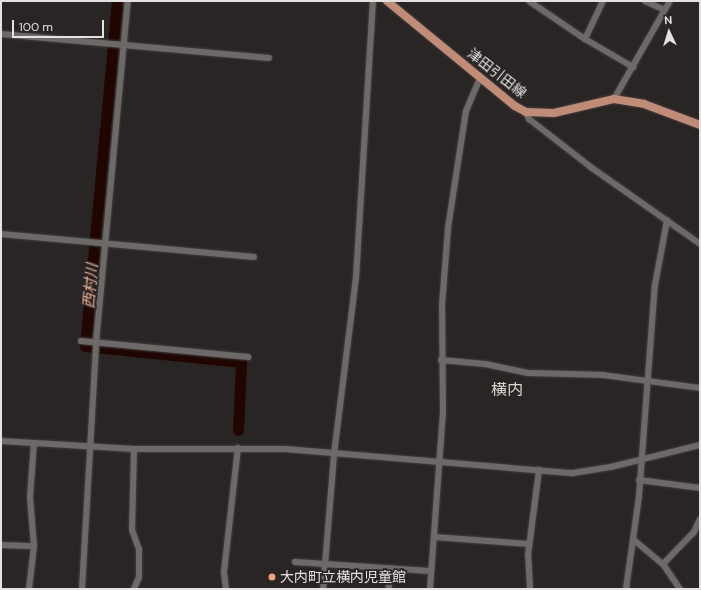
<!DOCTYPE html>
<html>
<head>
<meta charset="utf-8">
<style>
  body { margin:0 }
  #map { position:relative; width:701px; height:590px; overflow:hidden; background:#282524; font-family:"DM Sans","Noto Sans JP",sans-serif }
  div>[style] { position:absolute }
  [style*='--x'] { left:calc(var(--x)*1px); top:calc(var(--y)*1px); width:calc(var(--w)*1px); rotate:calc(var(--a)*1deg) }
  .river>* { height:11px; margin:-5.5px; padding:0 5.5px; transform-origin:5.5px; border-radius:5.5px; background:#200500 }
  .roads { filter:drop-shadow(0 0 1px #434140) drop-shadow(0 0 1px #434140) }
  .minor>* { height:6px; margin:-3px; padding:0 3px; transform-origin:3px; border-radius:3px; background:#6c6968 }
  .major>* { height:8px; margin:-4px; padding:0 4px; transform-origin:4px; border-radius:4px; background:#c28b76 }
  .dots>* { width:11px; height:11px; translate:-50% -50%; box-sizing:border-box; border:2px solid #282524; border-radius:50% }
  span { translate:-50% -50%; white-space:nowrap; text-align:center; line-height:1.15; -webkit-text-stroke:3.5px #282524; paint-order:stroke }
  .street-label { font-size:14px; color:#e4e2e1 }
  .poi-label { font-size:14px; color:#e4e2e1 }
  .left { translate:0 -50%; text-align:left }
  .water-label { font-size:15px; color:#ecad95; font-style:italic }
  .quarter-label { font-size:16px; color:#d9d5d3 }
  .frame { position:absolute; inset:0; border:2px solid #e4e2e1; pointer-events:none }
  .north { position:absolute; left:649px; top:12px; width:40px; height:40px; -webkit-text-stroke:3px #282524; paint-order:stroke; rotate:356deg; font-size:11px; font-weight:700; line-height:16px; text-align:center; color:#e4e2e1 }
  .north::after { content:''; display:block; margin:auto; width:14px; height:18px; background:#e4e2e1; clip-path:polygon(50% 0,100% 100%,50% 72%,0 100%) }
  .scale { position:absolute; left:12px; top:20px; width:92px; height:18px; box-sizing:border-box; border:2px solid #e4e2e1; border-top:0; padding-left:5px; font-size:12px; line-height:14px; white-space:nowrap; color:#e4e2e1; -webkit-text-stroke:3px #282524; paint-order:stroke }
</style>
</head>
<body>
<div id="map">
  <div class="river">
    <div style="--x:117;--y:1;--w:346;--a:95.3"></div>
    <div style="--x:85;--y:346;--w:157;--a:5.9"></div>
    <div style="--x:241;--y:362;--w:68;--a:92.5"></div>
  </div>
  <div class="roads">
    <div class="minor">
      <div style="--x:529;--y:1;--w:68;--a:34.2"></div>
      <div style="--x:585;--y:39;--w:56;--a:30.3"></div>
      <div style="--x:645;--y:1;--w:21;--a:25"></div>
      <div style="--x:1;--y:34;--w:269;--a:5.1"></div>
      <div style="--x:585;--y:39;--w:42;--a:-64.7"></div>
      <div style="--x:614;--y:99;--w:113;--a:-60.3"></div>
      <div style="--x:526;--y:112;--w:8;--a:67"></div>
      <div style="--x:529;--y:119;--w:80;--a:37.9"></div>
      <div style="--x:592;--y:168;--w:132;--a:35.1"></div>
      <div style="--x:1;--y:234;--w:254;--a:5.2"></div>
      <div style="--x:81;--y:341;--w:168;--a:5.5"></div>
      <div style="--x:441;--y:360;--w:44;--a:5.2"></div>
      <div style="--x:485;--y:364;--w:44;--a:11.8"></div>
      <div style="--x:528;--y:373;--w:75;--a:1.5"></div>
      <div style="--x:603;--y:375;--w:98;--a:7.6"></div>
      <div style="--x:1;--y:441;--w:133;--a:3.4"></div>
      <div style="--x:134;--y:449;--w:151;--a:0"></div>
      <div style="--x:285;--y:449;--w:289;--a:4.8"></div>
      <div style="--x:573;--y:473;--w:38;--a:-9"></div>
      <div style="--x:611;--y:467;--w:92;--a:-13.9"></div>
      <div style="--x:134;--y:449;--w:81;--a:91.4"></div>
      <div style="--x:132;--y:530;--w:20;--a:70"></div>
      <div style="--x:139;--y:549;--w:28;--a:90"></div>
      <div style="--x:139;--y:577;--w:13;--a:113"></div>
      <div style="--x:639;--y:480;--w:62;--a:7.5"></div>
      <div style="--x:434;--y:537;--w:95;--a:4.2"></div>
      <div style="--x:634;--y:540;--w:38;--a:40"></div>
      <div style="--x:663;--y:564;--w:30;--a:56"></div>
      <div style="--x:1;--y:545;--w:33;--a:2"></div>
      <div style="--x:295;--y:562;--w:135;--a:3.8"></div>
      <div style="--x:663;--y:564;--w:45;--a:-45.9"></div>
      <div style="--x:694;--y:532;--w:14;--a:-65"></div>
      <div style="--x:388;--y:570;--w:19;--a:87"></div>
      <div style="--x:29;--y:589;--w:43;--a:-83.4"></div>
      <div style="--x:34;--y:546;--w:49;--a:-94.7"></div>
      <div style="--x:30;--y:497;--w:54;--a:-85.8"></div>
      <div style="--x:82;--y:589;--w:246;--a:-86.7"></div>
      <div style="--x:96;--y:343;--w:343;--a:-84.7"></div>
      <div style="--x:226;--y:589;--w:17;--a:-97"></div>
      <div style="--x:224;--y:572;--w:125;--a:-83.6"></div>
      <div style="--x:323;--y:589;--w:135;--a:-85.3"></div>
      <div style="--x:334;--y:454;--w:177;--a:-82.9"></div>
      <div style="--x:356;--y:278;--w:278;--a:-86.5"></div>
      <div style="--x:430;--y:589;--w:176;--a:-85.8"></div>
      <div style="--x:443;--y:413;--w:108;--a:-90.5"></div>
      <div style="--x:442;--y:305;--w:77;--a:-85.5"></div>
      <div style="--x:448;--y:228;--w:118;--a:-81.3"></div>
      <div style="--x:466;--y:111;--w:36;--a:-67"></div>
      <div style="--x:530;--y:589;--w:34;--a:-93"></div>
      <div style="--x:528;--y:555;--w:86;--a:-82.6"></div>
      <div style="--x:626;--y:589;--w:94;--a:-82"></div>
      <div style="--x:639;--y:496;--w:212;--a:-85.7"></div>
      <div style="--x:655;--y:285;--w:66;--a:-79.5"></div>
    </div>
    <div class="major">
      <div style="--x:387;--y:1;--w:166;--a:39.4"></div>
      <div style="--x:515;--y:106;--w:13;--a:29"></div>
      <div style="--x:526;--y:112;--w:28;--a:2"></div>
      <div style="--x:554;--y:113;--w:62;--a:-13.1"></div>
      <div style="--x:614;--y:99;--w:30;--a:9"></div>
      <div style="--x:644;--y:104;--w:60;--a:20.6"></div>
    </div>
  </div>
  <div class="dots">
    <div style="left:272px;top:577px;background:#f2a081"></div>
  </div>
  <div class="street-label">
    <span style="left:497px;top:73px;rotate:38deg">津田引田線</span>
  </div>
  <div class="poi-label">
    <span class="left" style="left:280px;top:577px">大内町立横内児童館</span>
  </div>
  <div class="water-label">
    <span style="left:91px;top:286px;rotate:-85deg">西村川</span>
  </div>
  <div class="quarter-label">
    <span style="left:507px;top:390px">横内</span>
  </div>
  <div class="frame"></div>
  <div class="north">N</div>
  <div class="scale">100 m</div>
</div>
</body>
</html>
